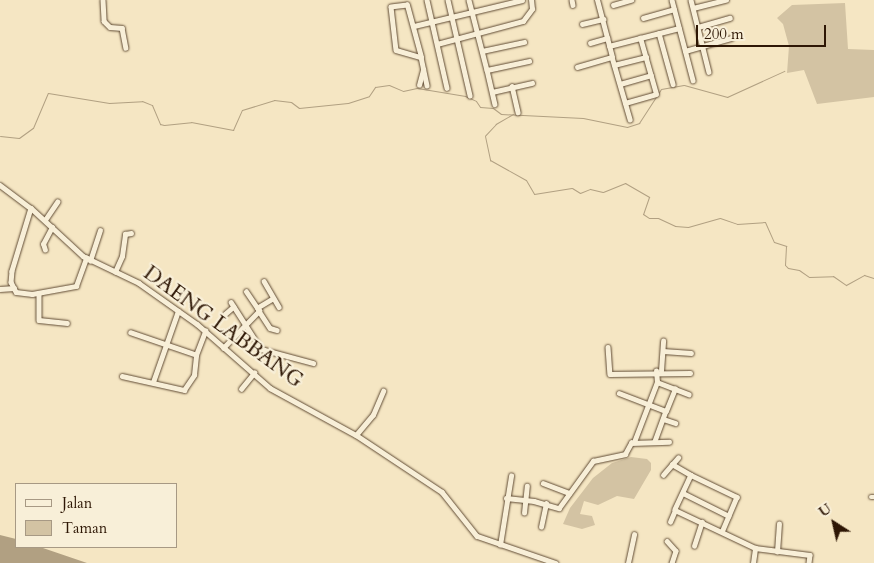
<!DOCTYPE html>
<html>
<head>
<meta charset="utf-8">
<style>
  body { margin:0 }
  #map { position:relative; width:874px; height:563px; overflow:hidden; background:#f5e6c3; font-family:Cardo,serif }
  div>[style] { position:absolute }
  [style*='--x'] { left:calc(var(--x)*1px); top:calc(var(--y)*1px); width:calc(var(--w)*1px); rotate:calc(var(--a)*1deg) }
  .green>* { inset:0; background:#d3c3a3 }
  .water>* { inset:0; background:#b1a082 }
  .stream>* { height:1px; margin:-0.5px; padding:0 0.5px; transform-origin:0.5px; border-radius:0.5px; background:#b1a082 }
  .roads { filter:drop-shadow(0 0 1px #604b34) drop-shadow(0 0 1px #604b34) }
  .minor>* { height:4.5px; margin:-2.25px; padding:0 2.25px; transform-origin:2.25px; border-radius:2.25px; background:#f8efd8 }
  span { translate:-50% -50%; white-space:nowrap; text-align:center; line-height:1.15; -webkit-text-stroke:4.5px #f8efd8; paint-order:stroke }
  .street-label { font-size:21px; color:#2e1705 }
  .legend { position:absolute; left:15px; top:483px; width:162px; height:65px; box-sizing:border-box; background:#f8efd8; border:1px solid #a79984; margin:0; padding:6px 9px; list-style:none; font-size:15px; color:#2e1705 }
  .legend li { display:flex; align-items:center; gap:10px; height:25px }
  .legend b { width:25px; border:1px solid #a79984 }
  .north { position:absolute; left:809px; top:498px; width:50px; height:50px; -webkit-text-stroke:4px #f8efd8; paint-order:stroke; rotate:325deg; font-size:14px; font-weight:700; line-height:20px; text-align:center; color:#2e1705 }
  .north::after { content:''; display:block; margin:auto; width:18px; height:22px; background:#2e1705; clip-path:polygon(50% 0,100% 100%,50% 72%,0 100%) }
  .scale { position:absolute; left:696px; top:25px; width:130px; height:22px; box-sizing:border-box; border:2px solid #2e1705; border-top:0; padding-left:6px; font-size:15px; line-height:18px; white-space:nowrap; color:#2e1705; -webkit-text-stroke:4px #f8efd8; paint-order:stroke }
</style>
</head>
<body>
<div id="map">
  <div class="green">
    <div style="clip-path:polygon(845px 3px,848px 49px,874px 50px,874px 97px,817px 104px,804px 70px,787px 73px,789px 46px,783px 24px,777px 18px,792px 5px)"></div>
    <div style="clip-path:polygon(631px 457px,647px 459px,651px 463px,651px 470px,634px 499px,617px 496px,598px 505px,584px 501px,580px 514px,592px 516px,595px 525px,582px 529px,563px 524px,570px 508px,593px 478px,612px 463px)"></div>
  </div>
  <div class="water">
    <div style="clip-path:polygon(0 535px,16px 539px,16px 547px,40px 547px,87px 563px,0 563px)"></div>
  </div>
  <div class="stream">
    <div style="--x:513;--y:114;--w:20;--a:150"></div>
    <div style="--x:496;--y:124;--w:16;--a:133"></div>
    <div style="--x:485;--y:136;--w:25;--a:78"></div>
    <div style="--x:490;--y:160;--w:41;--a:29.1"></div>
    <div style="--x:526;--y:180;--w:16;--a:60"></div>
    <div style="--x:534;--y:194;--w:38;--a:-9"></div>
    <div style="--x:572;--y:188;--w:9;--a:32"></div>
    <div style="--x:580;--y:193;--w:11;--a:-22"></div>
    <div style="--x:590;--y:189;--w:13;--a:13"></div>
    <div style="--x:603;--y:192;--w:24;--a:-22"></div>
    <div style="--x:625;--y:183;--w:28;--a:30"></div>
    <div style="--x:649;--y:197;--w:18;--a:109"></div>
    <div style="--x:643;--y:214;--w:7;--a:34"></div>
    <div style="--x:649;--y:218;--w:9;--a:0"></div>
    <div style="--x:658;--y:218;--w:19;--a:25"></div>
    <div style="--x:675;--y:226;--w:13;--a:4"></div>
    <div style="--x:688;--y:227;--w:33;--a:-16"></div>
    <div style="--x:720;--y:218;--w:18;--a:19"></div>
    <div style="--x:737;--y:224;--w:28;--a:-4"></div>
    <div style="--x:765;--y:222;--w:22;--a:66"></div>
    <div style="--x:774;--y:242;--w:13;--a:18"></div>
    <div style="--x:786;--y:246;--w:19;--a:93"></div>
    <div style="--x:785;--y:265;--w:4;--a:45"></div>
    <div style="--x:788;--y:268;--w:11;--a:10"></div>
    <div style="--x:799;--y:270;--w:12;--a:35"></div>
    <div style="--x:809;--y:277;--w:24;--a:-2"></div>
    <div style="--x:833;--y:276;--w:16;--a:35"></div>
    <div style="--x:846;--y:285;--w:21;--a:-29"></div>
    <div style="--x:864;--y:275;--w:10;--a:17"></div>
    <div style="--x:0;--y:136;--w:19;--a:6"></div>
    <div style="--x:19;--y:138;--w:17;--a:-36"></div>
    <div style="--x:33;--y:128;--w:38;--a:-67"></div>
    <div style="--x:48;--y:93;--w:62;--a:9.3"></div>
    <div style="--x:109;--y:103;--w:33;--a:-3"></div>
    <div style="--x:142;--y:101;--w:11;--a:22"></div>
    <div style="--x:152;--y:105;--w:21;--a:67"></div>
    <div style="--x:160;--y:124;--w:4;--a:14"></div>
    <div style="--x:164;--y:125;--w:27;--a:-6"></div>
    <div style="--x:191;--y:122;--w:43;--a:10.8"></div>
    <div style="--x:233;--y:130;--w:22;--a:-66"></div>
    <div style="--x:242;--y:110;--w:34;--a:-17"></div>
    <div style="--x:274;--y:100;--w:17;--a:7"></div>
    <div style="--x:291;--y:102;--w:10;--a:37"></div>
    <div style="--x:299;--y:108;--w:49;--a:-5.8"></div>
    <div style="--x:348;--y:103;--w:22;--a:-18"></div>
    <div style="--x:369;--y:96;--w:11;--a:-56"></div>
    <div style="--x:375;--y:87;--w:14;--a:-8"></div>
    <div style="--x:389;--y:85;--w:15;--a:23"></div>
    <div style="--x:403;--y:91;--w:14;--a:-12"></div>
    <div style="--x:417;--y:88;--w:49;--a:9.5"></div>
    <div style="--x:465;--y:96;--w:12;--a:24"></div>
    <div style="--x:476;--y:101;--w:7;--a:56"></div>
    <div style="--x:480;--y:107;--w:13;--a:4"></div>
    <div style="--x:493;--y:108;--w:10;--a:37"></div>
    <div style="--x:501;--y:114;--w:82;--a:2.8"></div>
    <div style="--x:583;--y:118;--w:45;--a:11.6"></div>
    <div style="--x:627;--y:127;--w:13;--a:-18"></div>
    <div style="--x:639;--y:123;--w:40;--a:-57.1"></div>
    <div style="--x:661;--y:89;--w:23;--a:-10"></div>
    <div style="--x:684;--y:85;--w:45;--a:15.6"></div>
    <div style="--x:727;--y:97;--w:63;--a:-24.5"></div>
  </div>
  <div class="roads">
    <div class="minor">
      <div style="--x:103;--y:0;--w:21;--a:87"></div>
      <div style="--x:104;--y:21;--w:8;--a:45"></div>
      <div style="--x:110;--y:27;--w:12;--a:5"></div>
      <div style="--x:122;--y:28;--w:20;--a:79"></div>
      <div style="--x:427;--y:0;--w:90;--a:77.2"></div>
      <div style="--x:448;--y:0;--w:98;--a:77"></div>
      <div style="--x:469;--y:0;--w:72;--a:75.6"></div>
      <div style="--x:487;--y:70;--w:43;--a:-12.1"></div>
      <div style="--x:572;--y:0;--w:5;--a:79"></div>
      <div style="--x:672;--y:0;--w:83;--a:75.3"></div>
      <div style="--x:691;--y:0;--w:74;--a:76"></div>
      <div style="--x:613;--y:5;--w:19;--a:-16"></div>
      <div style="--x:693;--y:8;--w:34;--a:-14"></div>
      <div style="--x:643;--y:18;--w:32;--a:-16"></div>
      <div style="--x:582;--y:24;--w:22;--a:-13"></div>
      <div style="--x:414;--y:26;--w:111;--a:-13.5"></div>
      <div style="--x:698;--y:27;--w:33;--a:-16"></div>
      <div style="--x:659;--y:33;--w:53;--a:74.6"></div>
      <div style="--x:590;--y:43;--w:18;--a:-16"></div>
      <div style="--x:437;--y:44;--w:89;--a:-15"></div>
      <div style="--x:523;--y:21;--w:15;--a:-53"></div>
      <div style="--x:532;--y:9;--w:9;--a:-96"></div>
      <div style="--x:609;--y:46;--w:72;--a:-14.4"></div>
      <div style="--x:482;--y:51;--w:43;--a:-12.1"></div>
      <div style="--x:685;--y:51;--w:48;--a:-15.8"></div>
      <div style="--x:421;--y:57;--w:54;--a:-105.1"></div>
      <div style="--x:407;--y:5;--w:16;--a:173"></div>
      <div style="--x:391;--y:7;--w:43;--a:83.4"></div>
      <div style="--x:396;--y:50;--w:26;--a:16"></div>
      <div style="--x:421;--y:57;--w:29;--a:78"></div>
      <div style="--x:612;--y:57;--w:65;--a:73.8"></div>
      <div style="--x:614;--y:65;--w:33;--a:-14"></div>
      <div style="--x:577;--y:67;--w:36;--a:-16"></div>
      <div style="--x:612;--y:57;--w:59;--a:-104.7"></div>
      <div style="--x:487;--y:70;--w:35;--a:77"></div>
      <div style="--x:620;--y:84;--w:32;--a:-16"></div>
      <div style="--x:419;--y:85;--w:16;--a:-75"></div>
      <div style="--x:512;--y:86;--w:27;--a:77"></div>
      <div style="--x:492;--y:92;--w:41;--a:-12.7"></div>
      <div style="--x:625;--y:103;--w:32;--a:-16"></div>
      <div style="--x:656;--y:94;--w:58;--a:-105.9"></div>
      <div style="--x:0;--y:185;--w:39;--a:37"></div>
      <div style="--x:31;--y:208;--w:71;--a:42.7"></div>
      <div style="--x:83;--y:256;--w:62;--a:25.7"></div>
      <div style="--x:139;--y:283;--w:71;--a:35.3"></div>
      <div style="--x:197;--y:324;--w:97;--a:41.2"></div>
      <div style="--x:270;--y:388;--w:98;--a:28.7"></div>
      <div style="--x:356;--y:435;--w:103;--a:33.5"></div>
      <div style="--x:442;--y:492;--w:56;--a:51.5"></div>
      <div style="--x:477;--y:536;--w:83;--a:18.9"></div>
      <div style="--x:31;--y:208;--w:66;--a:106.8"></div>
      <div style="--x:12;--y:271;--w:11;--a:95"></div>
      <div style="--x:11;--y:282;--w:11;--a:63"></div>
      <div style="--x:16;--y:292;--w:16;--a:7"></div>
      <div style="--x:32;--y:294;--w:45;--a:-10.3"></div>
      <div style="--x:76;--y:286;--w:30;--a:-70"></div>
      <div style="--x:45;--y:220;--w:22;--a:-56"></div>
      <div style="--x:45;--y:250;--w:6;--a:-108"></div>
      <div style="--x:43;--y:244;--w:19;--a:-62"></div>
      <div style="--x:90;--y:261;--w:32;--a:-72"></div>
      <div style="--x:115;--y:272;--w:17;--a:-66"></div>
      <div style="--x:122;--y:256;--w:22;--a:-82"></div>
      <div style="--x:125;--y:234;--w:6;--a:-9"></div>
      <div style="--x:264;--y:281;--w:30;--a:60"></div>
      <div style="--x:0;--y:289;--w:14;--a:-4"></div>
      <div style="--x:39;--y:293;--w:27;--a:90"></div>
      <div style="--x:39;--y:320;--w:28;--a:6"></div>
      <div style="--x:231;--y:302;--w:56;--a:57.4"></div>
      <div style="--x:261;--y:349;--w:54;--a:15.1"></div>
      <div style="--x:257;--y:308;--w:17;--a:-31"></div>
      <div style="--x:259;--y:311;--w:20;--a:57"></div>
      <div style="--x:270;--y:328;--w:7;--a:16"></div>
      <div style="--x:225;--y:314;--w:11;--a:-41"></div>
      <div style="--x:608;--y:347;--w:27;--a:86"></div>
      <div style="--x:610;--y:374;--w:80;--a:-0.7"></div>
      <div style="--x:223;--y:348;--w:52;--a:-45.8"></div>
      <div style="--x:259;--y:311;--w:23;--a:-124"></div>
      <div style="--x:663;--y:351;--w:28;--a:4"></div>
      <div style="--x:196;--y:355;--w:26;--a:-69"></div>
      <div style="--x:661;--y:371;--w:30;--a:-86"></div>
      <div style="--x:122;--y:376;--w:64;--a:12.7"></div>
      <div style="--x:184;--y:390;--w:18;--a:-56"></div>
      <div style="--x:194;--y:375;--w:20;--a:-84"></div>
      <div style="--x:196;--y:355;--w:69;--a:-161.3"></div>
      <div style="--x:153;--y:382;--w:75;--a:-70.6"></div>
      <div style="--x:657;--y:382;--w:34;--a:21"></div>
      <div style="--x:241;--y:389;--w:21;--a:-51"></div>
      <div style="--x:619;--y:393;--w:50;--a:21"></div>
      <div style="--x:666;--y:411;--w:33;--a:110"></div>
      <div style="--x:666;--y:411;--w:24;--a:-68"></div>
      <div style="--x:663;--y:419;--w:13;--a:18"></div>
      <div style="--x:356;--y:435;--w:26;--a:-50"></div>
      <div style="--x:373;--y:415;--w:26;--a:-67"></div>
      <div style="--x:634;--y:442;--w:64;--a:-69"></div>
      <div style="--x:657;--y:382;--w:11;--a:-95"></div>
      <div style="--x:672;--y:464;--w:22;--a:30"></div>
      <div style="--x:691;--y:475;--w:38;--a:115"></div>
      <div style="--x:675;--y:510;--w:89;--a:25.4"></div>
      <div style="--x:755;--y:548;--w:55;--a:7.3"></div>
      <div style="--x:810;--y:555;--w:8;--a:97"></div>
      <div style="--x:663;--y:475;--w:23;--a:-49"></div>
      <div style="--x:691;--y:475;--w:51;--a:25.6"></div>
      <div style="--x:737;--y:497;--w:36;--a:113"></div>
      <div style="--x:543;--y:483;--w:28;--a:21"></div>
      <div style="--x:683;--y:493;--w:51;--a:26.6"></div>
      <div style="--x:871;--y:497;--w:3;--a:0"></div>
      <div style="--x:506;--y:498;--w:28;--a:6"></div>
      <div style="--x:534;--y:501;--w:26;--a:16"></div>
      <div style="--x:559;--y:508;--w:58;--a:-54.1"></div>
      <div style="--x:593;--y:461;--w:33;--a:-12"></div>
      <div style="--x:625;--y:454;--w:13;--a:-61"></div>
      <div style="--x:631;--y:443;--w:38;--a:-2"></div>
      <div style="--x:524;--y:513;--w:27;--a:-84"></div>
      <div style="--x:670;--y:522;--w:13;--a:-67"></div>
      <div style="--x:541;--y:527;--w:24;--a:-78"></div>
      <div style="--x:667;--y:541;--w:13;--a:48"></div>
      <div style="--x:676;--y:551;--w:13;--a:108"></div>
      <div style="--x:500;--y:545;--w:70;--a:-80.9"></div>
      <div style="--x:694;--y:546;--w:25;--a:-72"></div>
      <div style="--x:777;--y:552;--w:28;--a:-86"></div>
      <div style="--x:628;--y:563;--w:29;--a:-78"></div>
      <div style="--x:753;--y:563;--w:15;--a:-82"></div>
    </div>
  </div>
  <div class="street-label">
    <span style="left:223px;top:327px;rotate:36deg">DAENG LABBANG</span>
  </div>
  <ul class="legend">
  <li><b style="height:6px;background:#f8efd8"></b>Jalan</li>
  <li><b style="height:14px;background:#d3c3a3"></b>Taman</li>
  </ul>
  <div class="north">U</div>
  <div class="scale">200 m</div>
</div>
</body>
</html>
